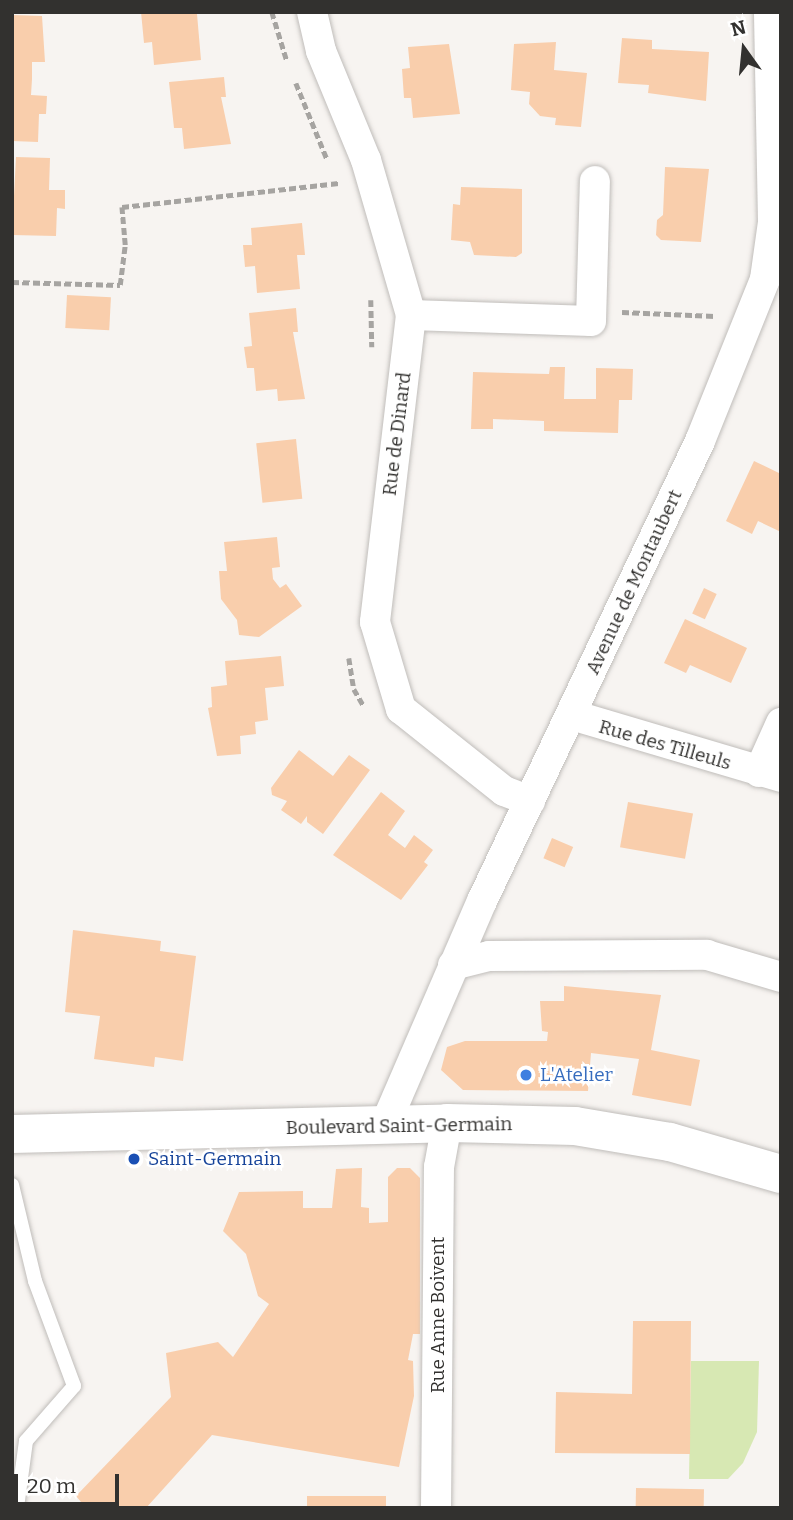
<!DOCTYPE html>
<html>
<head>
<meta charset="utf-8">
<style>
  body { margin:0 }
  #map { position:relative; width:793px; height:1520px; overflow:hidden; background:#f7f4f1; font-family:Bitter,serif }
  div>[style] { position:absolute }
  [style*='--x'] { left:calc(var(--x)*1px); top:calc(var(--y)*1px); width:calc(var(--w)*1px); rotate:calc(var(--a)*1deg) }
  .green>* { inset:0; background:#d7e8b3 }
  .building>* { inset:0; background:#f9ceac; transform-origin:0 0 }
  .path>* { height:4.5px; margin-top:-2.25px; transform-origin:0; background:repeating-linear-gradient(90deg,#a6a4a1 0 7px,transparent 0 10.5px) }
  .roads { filter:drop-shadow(0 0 2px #c0bdba) drop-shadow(0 0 2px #c0bdba) }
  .service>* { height:14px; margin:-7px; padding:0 7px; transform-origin:7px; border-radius:7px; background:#fff }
  .minor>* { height:30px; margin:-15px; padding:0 15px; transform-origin:15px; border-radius:15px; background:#fff }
  .secondary>* { height:38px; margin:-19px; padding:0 19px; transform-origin:19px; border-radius:19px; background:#fff }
  .dots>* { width:19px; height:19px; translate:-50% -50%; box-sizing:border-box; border:4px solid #fff; border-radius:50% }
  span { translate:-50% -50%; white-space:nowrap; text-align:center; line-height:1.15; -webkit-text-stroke:5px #fff; paint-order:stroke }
  .street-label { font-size:19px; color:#32312f }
  .shop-label { font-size:19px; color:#366cbe }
  .left { translate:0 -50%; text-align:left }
  .transit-label { font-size:19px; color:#164399 }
  .frame { position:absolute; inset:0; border:14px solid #32312f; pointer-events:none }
  .north { position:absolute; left:709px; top:14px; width:70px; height:70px; -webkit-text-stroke:5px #fff; paint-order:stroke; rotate:345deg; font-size:19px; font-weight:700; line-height:28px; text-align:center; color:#32312f }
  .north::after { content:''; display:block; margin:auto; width:24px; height:32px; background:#32312f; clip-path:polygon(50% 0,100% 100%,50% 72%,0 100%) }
  .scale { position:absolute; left:14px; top:1474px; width:105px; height:32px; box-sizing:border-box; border:4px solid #32312f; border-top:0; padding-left:9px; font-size:21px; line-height:24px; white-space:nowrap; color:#32312f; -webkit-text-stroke:5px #fff; paint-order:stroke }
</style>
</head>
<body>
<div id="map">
  <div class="green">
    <div style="clip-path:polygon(691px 1361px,759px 1361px,757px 1432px,743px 1463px,728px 1479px,689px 1479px)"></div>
  </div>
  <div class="building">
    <div style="clip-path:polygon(141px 12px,197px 14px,201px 60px,154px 65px,152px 42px,144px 43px)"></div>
    <div style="clip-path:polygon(12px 15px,42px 16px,45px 62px,32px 62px,32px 79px,31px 95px,47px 96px,46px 114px,39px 114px,38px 142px,12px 141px)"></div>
    <div style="clip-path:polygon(622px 38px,652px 40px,652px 49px,709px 52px,706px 101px,648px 93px,649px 85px,618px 83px)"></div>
    <div style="clip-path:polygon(556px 42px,554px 70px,587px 73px,581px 127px,555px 125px,556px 118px,540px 116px,529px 104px,530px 92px,511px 90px,514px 44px)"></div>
    <div style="clip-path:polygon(449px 44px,460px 114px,413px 118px,411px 98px,404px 98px,402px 69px,410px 68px,408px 47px)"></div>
    <div style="clip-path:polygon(224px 77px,226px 97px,221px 97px,231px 144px,184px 149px,182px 128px,174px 128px,169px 82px)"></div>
    <div style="clip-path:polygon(16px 157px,50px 158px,49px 190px,65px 190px,65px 209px,57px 208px,56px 236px,12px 235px)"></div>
    <div style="clip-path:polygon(665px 167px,709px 169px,701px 242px,661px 240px,656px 235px,657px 220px,663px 215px)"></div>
    <div style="clip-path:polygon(461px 187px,522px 189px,522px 253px,516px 257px,474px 255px,470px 242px,451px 240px,453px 204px,460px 205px)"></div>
    <div style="clip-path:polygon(302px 223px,305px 255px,297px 255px,300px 289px,257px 293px,255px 266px,245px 267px,243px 245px,252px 245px,251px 228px)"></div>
    <div style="left:67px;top:295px;width:44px;height:33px;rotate:3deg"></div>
    <div style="clip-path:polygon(296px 308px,298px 332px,293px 332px,305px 399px,278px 401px,277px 389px,256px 391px,254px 368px,247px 368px,244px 347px,252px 346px,249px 313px)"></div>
    <div style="clip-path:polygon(550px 367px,565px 367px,564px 399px,596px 399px,596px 368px,633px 369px,632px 400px,619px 400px,618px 433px,544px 431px,544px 421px,493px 419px,493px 429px,471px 429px,473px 372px,549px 374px)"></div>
    <div style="left:296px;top:439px;width:60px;height:40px;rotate:84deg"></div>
    <div style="clip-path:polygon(754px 461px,781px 474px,781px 532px,758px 521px,752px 534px,726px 521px)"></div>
    <div style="clip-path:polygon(277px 537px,280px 567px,272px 568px,273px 579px,280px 588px,286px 584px,302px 606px,259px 637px,239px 635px,237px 620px,221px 599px,219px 571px,227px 571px,224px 542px)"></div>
    <div style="left:704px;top:588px;width:14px;height:28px;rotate:25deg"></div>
    <div style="clip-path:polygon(685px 619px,747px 648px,731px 683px,690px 665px,686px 673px,664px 663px)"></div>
    <div style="clip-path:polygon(281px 656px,284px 686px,265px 688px,268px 720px,255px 722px,256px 734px,240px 736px,241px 754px,217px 756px,208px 708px,212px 707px,211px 687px,227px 685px,225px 661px)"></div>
    <div style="clip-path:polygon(299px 750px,333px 776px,349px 755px,370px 770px,323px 834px,307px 822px,307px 816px,301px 824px,281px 810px,287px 801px,272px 795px,271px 788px)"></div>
    <div style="clip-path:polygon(381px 792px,405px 811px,388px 835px,405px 848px,414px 835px,433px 850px,424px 862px,428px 865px,401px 900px,333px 855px)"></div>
    <div style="left:628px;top:802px;width:66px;height:46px;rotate:10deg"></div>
    <div style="left:552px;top:838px;width:23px;height:22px;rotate:23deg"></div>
    <div style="clip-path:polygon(73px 930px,161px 941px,160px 951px,196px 956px,183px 1061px,155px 1057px,154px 1067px,94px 1059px,100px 1016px,65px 1012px)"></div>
    <div style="clip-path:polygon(564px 986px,661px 995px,651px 1050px,700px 1060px,691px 1106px,632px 1095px,639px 1059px,591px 1053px,588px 1091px,463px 1090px,441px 1070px,447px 1047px,465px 1041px,547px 1041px,548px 1032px,542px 1031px,540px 1001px,564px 1001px)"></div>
    <div style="clip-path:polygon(362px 1168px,361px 1207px,369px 1208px,369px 1223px,388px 1222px,388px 1177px,397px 1168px,410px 1168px,420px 1178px,420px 1334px,413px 1334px,408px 1360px,413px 1361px,414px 1396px,399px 1467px,212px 1435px,146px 1508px,76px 1508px,81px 1502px,76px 1496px,171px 1397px,166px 1353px,218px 1342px,233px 1357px,269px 1304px,258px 1296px,246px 1254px,223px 1231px,239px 1192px,303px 1191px,303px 1208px,332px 1208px,336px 1169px)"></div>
    <div style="clip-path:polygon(633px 1321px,691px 1321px,690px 1454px,555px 1453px,556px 1392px,632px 1394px)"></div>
    <div style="left:636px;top:1488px;width:68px;height:20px;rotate:1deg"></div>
    <div style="left:386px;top:1496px;width:12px;height:79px;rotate:90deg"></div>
  </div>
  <div class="path">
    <div style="--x:272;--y:12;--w:51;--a:73"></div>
    <div style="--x:296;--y:83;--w:82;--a:67.8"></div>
    <div style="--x:12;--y:282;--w:108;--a:1.6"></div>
    <div style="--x:120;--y:285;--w:40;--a:-82.9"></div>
    <div style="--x:125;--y:245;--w:38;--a:-95"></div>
    <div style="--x:122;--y:207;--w:218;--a:-6.3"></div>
    <div style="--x:371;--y:300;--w:47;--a:88.8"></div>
    <div style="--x:622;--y:312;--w:93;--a:2.5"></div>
    <div style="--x:349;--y:658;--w:31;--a:81"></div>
    <div style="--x:354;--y:689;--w:20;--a:60"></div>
  </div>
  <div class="roads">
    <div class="service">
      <div style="--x:12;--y:1185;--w:99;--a:76.5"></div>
      <div style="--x:35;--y:1281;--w:112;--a:69.6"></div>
      <div style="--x:74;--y:1386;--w:73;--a:131.1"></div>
      <div style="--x:26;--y:1441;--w:68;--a:97.7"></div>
    </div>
    <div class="minor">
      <div style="--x:312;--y:12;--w:40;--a:77"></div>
      <div style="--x:321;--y:51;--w:118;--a:67.6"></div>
      <div style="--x:366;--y:160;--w:161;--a:73.8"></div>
      <div style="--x:411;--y:315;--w:309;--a:96.7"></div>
      <div style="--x:375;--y:622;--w:91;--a:73.4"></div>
      <div style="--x:401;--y:709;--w:132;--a:38.5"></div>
      <div style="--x:504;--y:791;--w:28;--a:21"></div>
      <div style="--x:411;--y:315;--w:180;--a:1.9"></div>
      <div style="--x:591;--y:321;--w:140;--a:-88.4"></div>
      <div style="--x:572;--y:715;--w:218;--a:16.5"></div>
      <div style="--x:759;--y:772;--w:54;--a:-65.8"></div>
      <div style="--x:453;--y:965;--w:37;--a:-14"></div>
      <div style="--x:489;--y:956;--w:218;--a:-0.3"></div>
      <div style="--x:707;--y:955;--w:77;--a:16.6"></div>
      <div style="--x:385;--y:1125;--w:244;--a:-66.6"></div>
      <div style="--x:482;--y:901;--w:509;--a:-64.64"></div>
      <div style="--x:700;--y:441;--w:175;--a:-68.1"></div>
      <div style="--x:765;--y:279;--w:58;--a:-82"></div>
      <div style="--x:773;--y:222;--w:210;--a:-91.1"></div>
      <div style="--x:436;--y:1508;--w:341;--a:-89.5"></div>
      <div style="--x:439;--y:1167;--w:45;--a:-79.7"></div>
    </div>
    <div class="secondary">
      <div style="--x:12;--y:1134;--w:435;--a:-1.4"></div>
      <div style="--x:447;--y:1123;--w:128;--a:1.3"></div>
      <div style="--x:575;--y:1126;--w:96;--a:9.6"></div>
      <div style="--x:670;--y:1142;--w:116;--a:16.1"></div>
    </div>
  </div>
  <div class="dots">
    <div style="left:526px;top:1075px;background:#3f7fe0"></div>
    <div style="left:134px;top:1159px;background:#1a4fb4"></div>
  </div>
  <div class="street-label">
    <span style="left:397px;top:434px;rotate:-83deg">Rue de Dinard</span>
    <span style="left:634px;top:582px;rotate:-65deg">Avenue de Montaubert</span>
    <span style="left:665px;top:745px;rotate:16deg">Rue des Tilleuls</span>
    <span style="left:399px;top:1126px;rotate:-1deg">Boulevard Saint-Germain</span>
    <span style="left:438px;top:1315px;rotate:-90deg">Rue Anne Boivent</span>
  </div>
  <div class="shop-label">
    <span class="left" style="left:540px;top:1075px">L'Atelier</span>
  </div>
  <div class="transit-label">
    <span class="left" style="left:148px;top:1159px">Saint-Germain</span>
  </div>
  <div class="frame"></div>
  <div class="north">N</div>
  <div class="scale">20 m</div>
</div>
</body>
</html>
